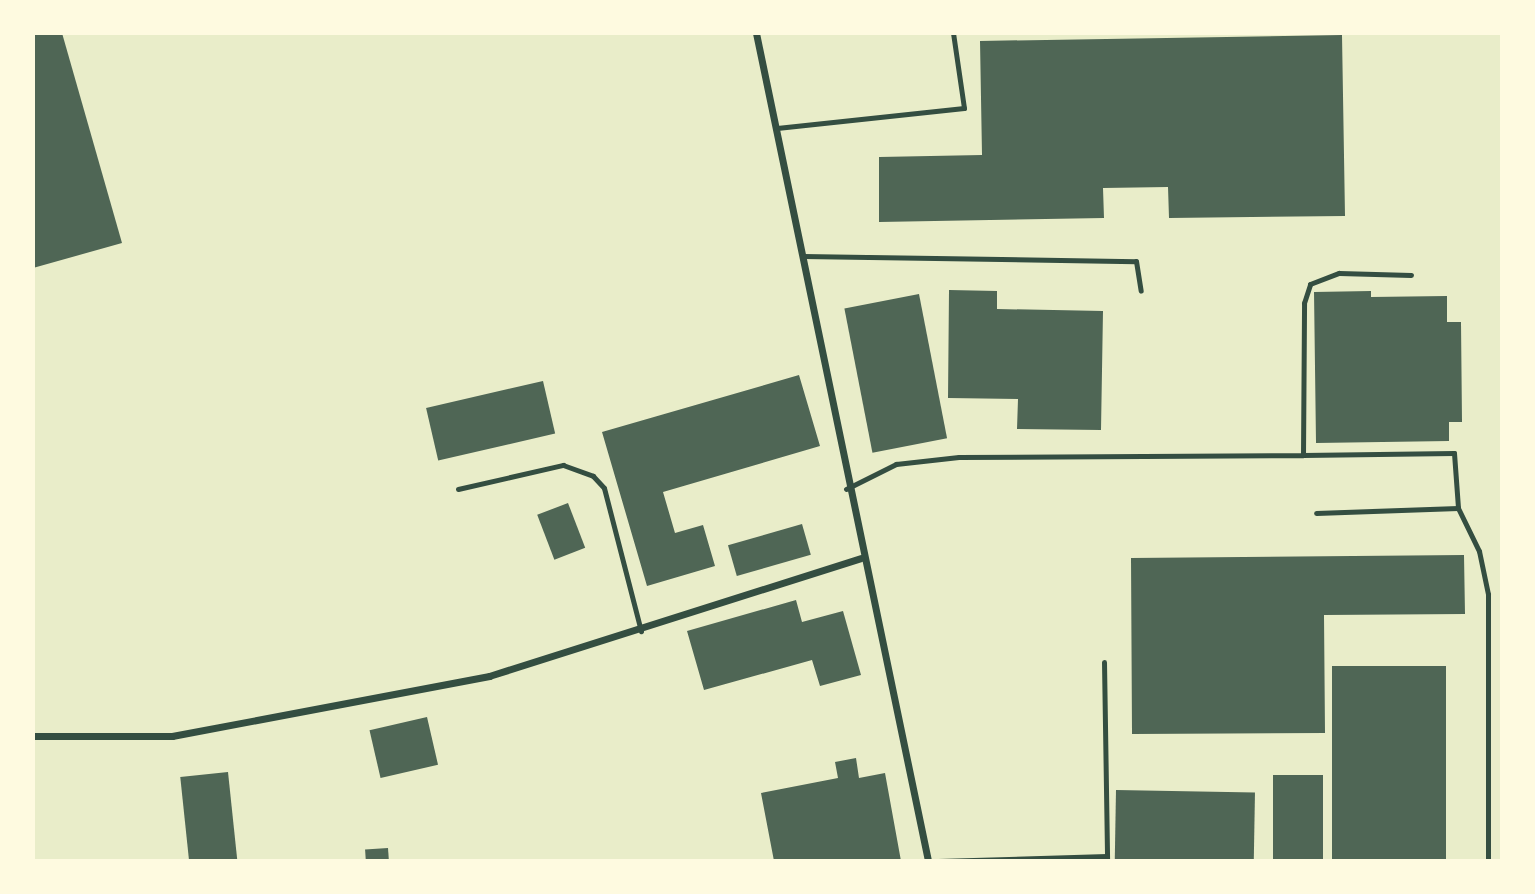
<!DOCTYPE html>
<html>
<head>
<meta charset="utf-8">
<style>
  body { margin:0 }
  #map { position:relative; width:1535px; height:894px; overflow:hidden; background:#e9edc9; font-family:"Open Sans",sans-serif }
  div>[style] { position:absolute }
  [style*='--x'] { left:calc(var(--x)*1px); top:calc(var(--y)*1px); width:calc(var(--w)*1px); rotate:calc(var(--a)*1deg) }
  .building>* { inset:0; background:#4f6655; transform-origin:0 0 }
  .service>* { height:5px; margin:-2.5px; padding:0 2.5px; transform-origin:2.5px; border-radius:2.5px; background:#344e41 }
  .minor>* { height:7px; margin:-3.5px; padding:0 3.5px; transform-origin:3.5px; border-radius:3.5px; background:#344e41 }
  span { translate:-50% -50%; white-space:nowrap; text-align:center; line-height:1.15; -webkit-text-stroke:5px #fefae0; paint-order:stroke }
  .frame { position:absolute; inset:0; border:35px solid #fefae0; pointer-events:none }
</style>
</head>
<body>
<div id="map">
  <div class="building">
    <div style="clip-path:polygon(33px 33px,62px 33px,122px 243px,33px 268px)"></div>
    <div style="clip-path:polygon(1342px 35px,1345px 216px,1169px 218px,1168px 187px,1103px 188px,1104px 218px,879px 222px,879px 157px,982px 155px,980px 41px)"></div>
    <div style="clip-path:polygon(949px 290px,997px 291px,997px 309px,1103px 311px,1101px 430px,1017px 429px,1018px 399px,948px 398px)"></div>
    <div style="clip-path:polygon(1371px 291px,1371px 297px,1447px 296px,1447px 322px,1461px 322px,1462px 422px,1449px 422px,1449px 441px,1316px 443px,1314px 292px)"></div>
    <div style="left:919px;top:294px;width:147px;height:76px;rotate:79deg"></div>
    <div style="clip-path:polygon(799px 375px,820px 446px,663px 492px,675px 533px,703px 525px,715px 566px,647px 586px,602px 432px)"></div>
    <div style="left:543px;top:381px;width:54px;height:120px;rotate:77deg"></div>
    <div style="left:568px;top:503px;width:48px;height:33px;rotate:69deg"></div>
    <div style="left:802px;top:524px;width:32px;height:77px;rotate:74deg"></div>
    <div style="clip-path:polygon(1464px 555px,1465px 614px,1324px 615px,1325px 733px,1132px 734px,1131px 558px)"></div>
    <div style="clip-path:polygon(796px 600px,802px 622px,843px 611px,861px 675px,820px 686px,812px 660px,704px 690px,687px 631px)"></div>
    <div style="left:1332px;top:666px;width:114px;height:195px"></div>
    <div style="left:427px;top:717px;width:49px;height:59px;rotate:77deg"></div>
    <div style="clip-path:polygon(856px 758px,859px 778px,885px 773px,901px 861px,774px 861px,761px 793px,838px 778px,835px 762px)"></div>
    <div style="left:228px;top:772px;width:90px;height:48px;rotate:84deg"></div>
    <div style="left:1273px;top:775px;width:50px;height:86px"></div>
    <div style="left:1116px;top:790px;width:139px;height:71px;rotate:1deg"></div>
    <div style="left:388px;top:848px;width:13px;height:23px;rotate:86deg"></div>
  </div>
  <div class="service">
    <div style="--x:777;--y:128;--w:188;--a:-6.1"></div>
    <div style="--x:964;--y:108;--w:76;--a:-98.3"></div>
    <div style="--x:803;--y:256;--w:333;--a:0.9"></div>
    <div style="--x:1136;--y:261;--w:30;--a:81"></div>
    <div style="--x:1303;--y:455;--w:151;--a:-0.8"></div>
    <div style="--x:1454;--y:453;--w:55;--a:85.8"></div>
    <div style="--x:1458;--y:508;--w:142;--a:178"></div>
    <div style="--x:458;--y:489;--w:108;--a:-12.9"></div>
    <div style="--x:563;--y:465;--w:32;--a:20"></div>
    <div style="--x:593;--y:476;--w:16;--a:47"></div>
    <div style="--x:604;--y:488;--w:148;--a:75.5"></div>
    <div style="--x:846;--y:489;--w:56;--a:-26.6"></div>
    <div style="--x:896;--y:464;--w:63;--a:-6.3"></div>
    <div style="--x:959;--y:457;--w:344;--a:-0.3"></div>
    <div style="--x:1303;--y:455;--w:152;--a:-89.6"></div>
    <div style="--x:1304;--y:303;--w:20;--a:-72"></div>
    <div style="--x:1310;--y:284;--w:31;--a:-21"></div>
    <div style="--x:1339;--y:273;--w:72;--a:1.6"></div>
    <div style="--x:1458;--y:508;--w:48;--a:64"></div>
    <div style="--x:1479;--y:551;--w:44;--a:78.2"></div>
    <div style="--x:1488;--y:594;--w:267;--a:90"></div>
    <div style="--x:1104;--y:662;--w:199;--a:89.1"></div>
    <div style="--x:938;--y:861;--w:169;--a:-1.7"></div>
  </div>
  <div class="minor">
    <div style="--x:756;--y:33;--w:846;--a:78.26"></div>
    <div style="--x:33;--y:736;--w:139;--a:0"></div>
    <div style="--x:172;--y:736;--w:323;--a:-10.7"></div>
    <div style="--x:489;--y:676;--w:390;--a:-17.6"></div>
  </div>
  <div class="frame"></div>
</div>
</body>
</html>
